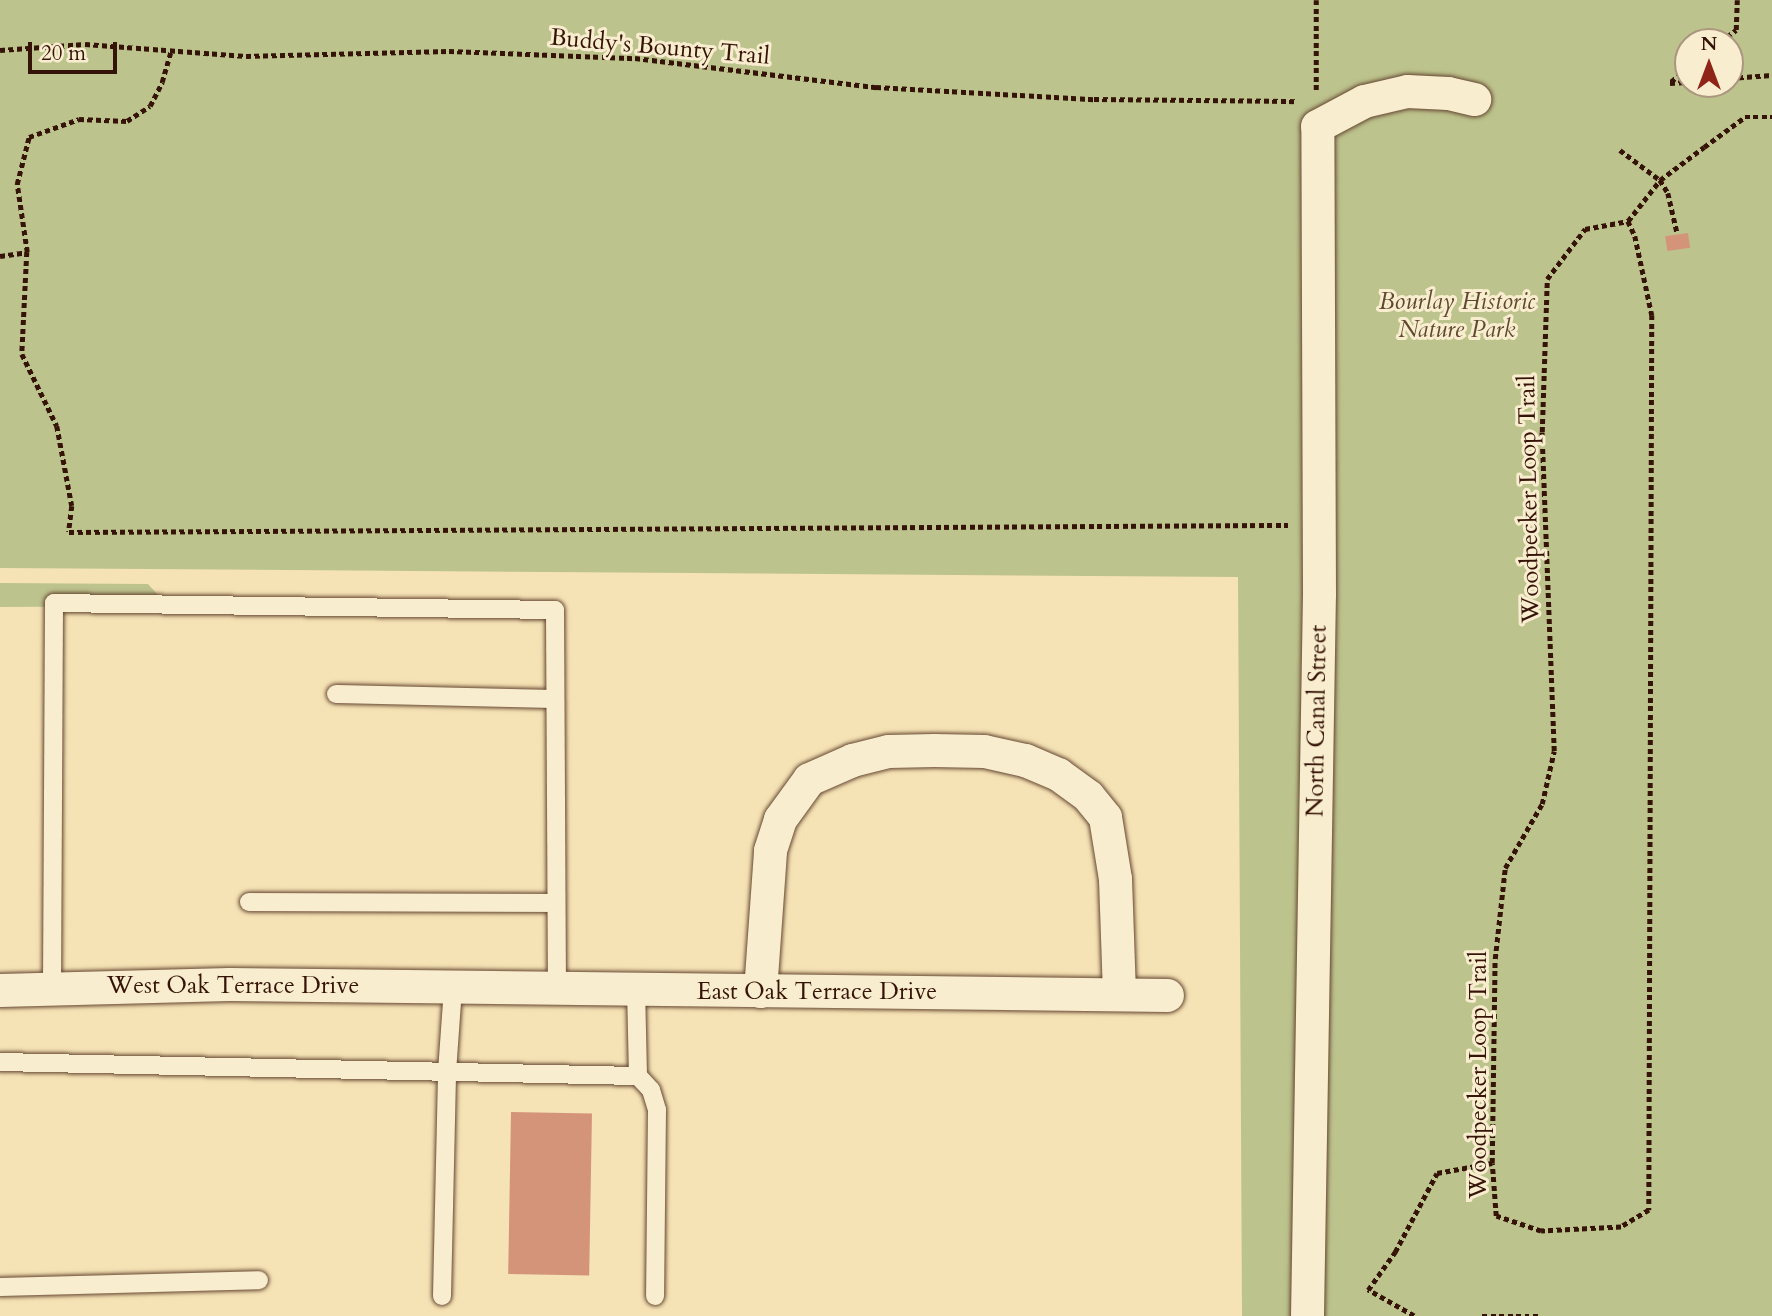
<!DOCTYPE html>
<html>
<head>
<meta charset="utf-8">
<style>
  body { margin:0 }
  #map { position:relative; width:1772px; height:1316px; overflow:hidden; background:#f6e3b5; font-family:Cardo,serif }
  div>[style] { position:absolute }
  [style*='--x'] { left:calc(var(--x)*1px); top:calc(var(--y)*1px); width:calc(var(--w)*1px); rotate:calc(var(--a)*1deg) }
  .green>* { inset:0; background:#bdc38d }
  .building>* { inset:0; background:#d4947a; transform-origin:0 0 }
  .path>* { height:4.5px; margin-top:-2.25px; transform-origin:0; background:repeating-linear-gradient(90deg,#351306 0 5px,transparent 0 8.5px) }
  .roads { filter:drop-shadow(0 0 2px #654732) drop-shadow(0 0 2px #654732) }
  .lane>* { height:18px; margin:-9px; padding:0 9px; transform-origin:9px; border-radius:9px; background:#f9edcf }
  .street>* { height:33px; margin:-16.5px; padding:0 16.5px; transform-origin:16.5px; border-radius:16.5px; background:#f9edcf }
  span { translate:-50% -50%; white-space:nowrap; text-align:center; line-height:1.15; -webkit-text-stroke:6px #f9edcf; paint-order:stroke }
  .street-label { font-size:24px; color:#351306 }
  .park-label { font-size:24px; color:#5e482e; font-style:italic }
  .north { position:absolute; left:1674px; top:28px; width:70px; height:70px; box-sizing:border-box; background:#f9edcf; border:2px solid #ab967f; border-radius:50%; rotate:0deg; font-size:19px; font-weight:700; line-height:28px; text-align:center; color:#351306 }
  .north::after { content:''; display:block; margin:auto; width:24px; height:32px; background:#8f2418; clip-path:polygon(50% 0,100% 100%,50% 72%,0 100%) }
  .scale { position:absolute; left:28px; top:42px; width:89px; height:32px; box-sizing:border-box; border:4px solid #351306; border-top:0; padding-left:9px; font-size:21px; line-height:24px; white-space:nowrap; color:#351306; -webkit-text-stroke:5px #f9edcf; paint-order:stroke }
</style>
</head>
<body>
<div id="map">
  <div class="green">
    <div style="clip-path:polygon(evenodd,0 0,1772px 0,1772px 1316px,1242px 1316px,1238px 577px,0 568px,0 0,1688px 42px,1730px 42px,1730px 84px,1688px 84px,1688px 42px)"></div>
    <div style="clip-path:polygon(0 583px,148px 584px,168px 606px,0 607px)"></div>
  </div>
  <div class="building">
    <div style="left:1688px;top:233px;width:15px;height:23px;rotate:82deg"></div>
    <div style="left:511px;top:1112px;width:81px;height:162px;rotate:1deg"></div>
  </div>
  <div class="path">
    <div style="--x:1720;--y:42;--w:20;--a:-37"></div>
    <div style="--x:1736;--y:30;--w:30;--a:-88"></div>
    <div style="--x:0;--y:50;--w:85;--a:-4"></div>
    <div style="--x:85;--y:44;--w:161;--a:4.3"></div>
    <div style="--x:246;--y:56;--w:203;--a:-1.4"></div>
    <div style="--x:449;--y:51;--w:186;--a:2.2"></div>
    <div style="--x:635;--y:58;--w:243;--a:6.9"></div>
    <div style="--x:876;--y:87;--w:218;--a:3.2"></div>
    <div style="--x:1094;--y:99;--w:204;--a:0.6"></div>
    <div style="--x:1688;--y:68;--w:23;--a:140"></div>
    <div style="--x:1670;--y:83;--w:18;--a:-3"></div>
    <div style="--x:1730;--y:78;--w:42;--a:-4.1"></div>
    <div style="--x:1316;--y:90;--w:90;--a:-90"></div>
    <div style="--x:1620;--y:150;--w:50;--a:36.9"></div>
    <div style="--x:1660;--y:180;--w:15;--a:58"></div>
    <div style="--x:1668;--y:193;--w:40;--a:77"></div>
    <div style="--x:1628;--y:221;--w:17;--a:65"></div>
    <div style="--x:1635;--y:236;--w:81;--a:77.9"></div>
    <div style="--x:1652;--y:315;--w:895;--a:90.19"></div>
    <div style="--x:1649;--y:1210;--w:33;--a:149"></div>
    <div style="--x:1621;--y:1227;--w:80;--a:177.1"></div>
    <div style="--x:1541;--y:1231;--w:47;--a:-161.6"></div>
    <div style="--x:1496;--y:1216;--w:53;--a:-94.3"></div>
    <div style="--x:1492;--y:1163;--w:204;--a:-89.2"></div>
    <div style="--x:1495;--y:959;--w:92;--a:-83.7"></div>
    <div style="--x:1505;--y:868;--w:74;--a:-60"></div>
    <div style="--x:1542;--y:804;--w:54;--a:-77.2"></div>
    <div style="--x:1554;--y:751;--w:319;--a:-92.2"></div>
    <div style="--x:1542;--y:432;--w:153;--a:-88.1"></div>
    <div style="--x:1547;--y:279;--w:63;--a:-52.8"></div>
    <div style="--x:1585;--y:229;--w:44;--a:-10.5"></div>
    <div style="--x:1628;--y:221;--w:52;--a:-52"></div>
    <div style="--x:1660;--y:180;--w:55;--a:-36.9"></div>
    <div style="--x:1704;--y:147;--w:51;--a:-36.2"></div>
    <div style="--x:1745;--y:117;--w:27;--a:0"></div>
    <div style="--x:27;--y:252;--w:102;--a:92.8"></div>
    <div style="--x:22;--y:354;--w:80;--a:64.1"></div>
    <div style="--x:57;--y:426;--w:81;--a:79.4"></div>
    <div style="--x:72;--y:506;--w:26;--a:97"></div>
    <div style="--x:69;--y:532;--w:1219;--a:-0.33"></div>
    <div style="--x:0;--y:256;--w:27;--a:-8"></div>
    <div style="--x:27;--y:252;--w:69;--a:-98.4"></div>
    <div style="--x:17;--y:184;--w:49;--a:-75.7"></div>
    <div style="--x:29;--y:137;--w:53;--a:-19.8"></div>
    <div style="--x:79;--y:119;--w:48;--a:2.4"></div>
    <div style="--x:127;--y:121;--w:27;--a:-33"></div>
    <div style="--x:150;--y:106;--w:27;--a:-63"></div>
    <div style="--x:162;--y:82;--w:33;--a:-74"></div>
    <div style="--x:1414;--y:1316;--w:53;--a:-150.5"></div>
    <div style="--x:1368;--y:1290;--w:47;--a:-54.6"></div>
    <div style="--x:1395;--y:1252;--w:89;--a:-62"></div>
    <div style="--x:1437;--y:1173;--w:56;--a:-10.3"></div>
    <div style="--x:1482;--y:1316;--w:59;--a:0"></div>
  </div>
  <div class="roads">
    <div class="lane">
      <div style="--x:336;--y:694;--w:219;--a:1.3"></div>
      <div style="--x:249;--y:902;--w:307;--a:0.2"></div>
      <div style="--x:52;--y:987;--w:384;--a:-89.7"></div>
      <div style="--x:54;--y:603;--w:501;--a:0.8"></div>
      <div style="--x:555;--y:610;--w:379;--a:89.7"></div>
      <div style="--x:0;--y:1062;--w:638;--a:1.26"></div>
      <div style="--x:638;--y:1076;--w:86;--a:-91.3"></div>
      <div style="--x:638;--y:1076;--w:19;--a:47"></div>
      <div style="--x:651;--y:1090;--w:21;--a:73"></div>
      <div style="--x:657;--y:1110;--w:186;--a:90.6"></div>
      <div style="--x:0;--y:1287;--w:259;--a:-1.5"></div>
      <div style="--x:442;--y:1296;--w:224;--a:-88.7"></div>
      <div style="--x:447;--y:1072;--w:84;--a:-85.9"></div>
    </div>
    <div class="street">
      <div style="--x:0;--y:990;--w:229;--a:-1.5"></div>
      <div style="--x:229;--y:984;--w:938;--a:0.67"></div>
      <div style="--x:760;--y:991;--w:141;--a:-85.9"></div>
      <div style="--x:770;--y:850;--w:33;--a:-72"></div>
      <div style="--x:780;--y:819;--w:49;--a:-54.1"></div>
      <div style="--x:809;--y:779;--w:47;--a:-23.8"></div>
      <div style="--x:852;--y:760;--w:37;--a:-14"></div>
      <div style="--x:888;--y:751;--w:46;--a:-1.2"></div>
      <div style="--x:934;--y:750;--w:50;--a:1.1"></div>
      <div style="--x:984;--y:751;--w:42;--a:12.4"></div>
      <div style="--x:1025;--y:760;--w:36;--a:23"></div>
      <div style="--x:1058;--y:774;--w:37;--a:36"></div>
      <div style="--x:1088;--y:796;--w:27;--a:51"></div>
      <div style="--x:1105;--y:817;--w:63;--a:80.8"></div>
      <div style="--x:1115;--y:879;--w:115;--a:88"></div>
      <div style="--x:1307;--y:1316;--w:722;--a:-89.05"></div>
      <div style="--x:1319;--y:594;--w:468;--a:-90.2"></div>
      <div style="--x:1317;--y:126;--w:53;--a:-28"></div>
      <div style="--x:1364;--y:101;--w:44;--a:-13.1"></div>
      <div style="--x:1407;--y:91;--w:41;--a:2.8"></div>
      <div style="--x:1448;--y:93;--w:27;--a:13"></div>
    </div>
  </div>
  <div class="street-label">
    <span style="left:660px;top:47px;rotate:5deg">Buddy's Bounty Trail</span>
    <span style="left:1529px;top:499px;rotate:-91deg">Woodpecker Loop Trail</span>
    <span style="left:1317px;top:721px;rotate:-89deg">North Canal Street</span>
    <span style="left:233px;top:986px">West Oak Terrace Drive</span>
    <span style="left:817px;top:992px">East Oak Terrace Drive</span>
    <span style="left:1479px;top:1075px;rotate:-90deg">Woodpecker Loop Trail</span>
  </div>
  <div class="park-label">
    <span style="left:1457px;top:316px">Bourlay Historic<br>Nature Park</span>
  </div>
  <div class="north">N</div>
  <div class="scale">20 m</div>
</div>
</body>
</html>
